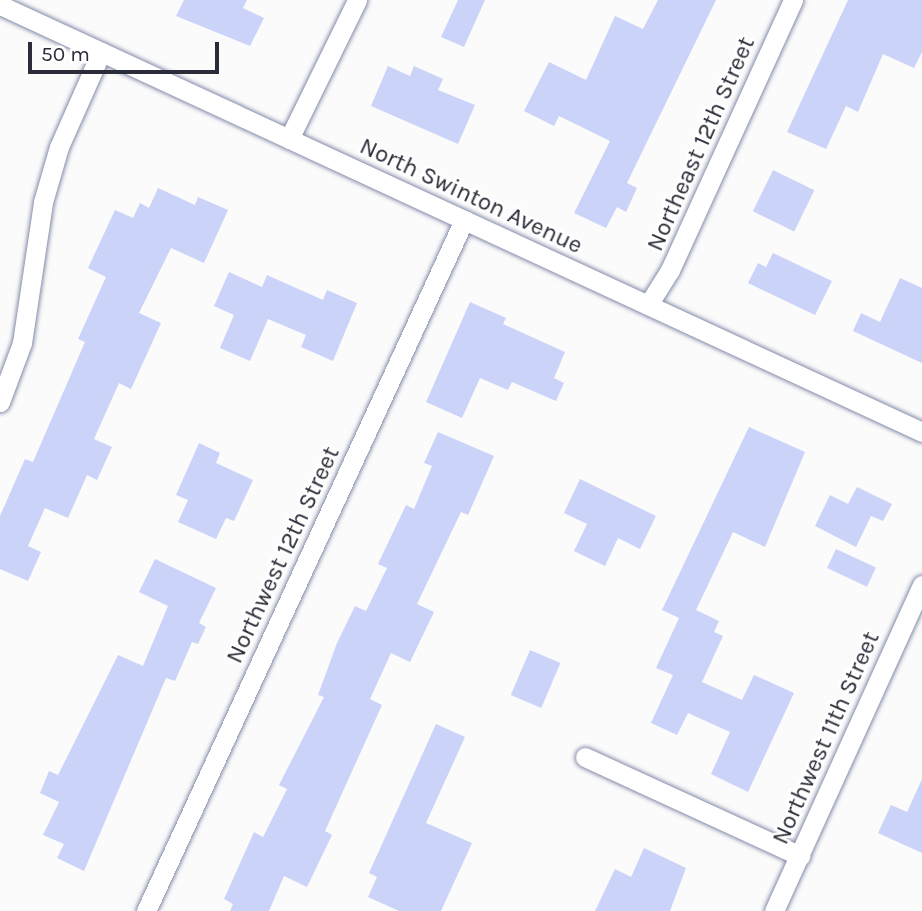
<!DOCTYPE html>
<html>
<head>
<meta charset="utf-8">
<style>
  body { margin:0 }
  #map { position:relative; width:922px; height:911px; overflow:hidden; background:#fbfbfb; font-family:Karla,sans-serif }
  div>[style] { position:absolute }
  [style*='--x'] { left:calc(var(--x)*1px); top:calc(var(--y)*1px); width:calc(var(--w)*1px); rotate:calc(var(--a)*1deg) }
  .building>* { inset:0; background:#cbd3f8; transform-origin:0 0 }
  .roads { filter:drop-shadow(0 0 2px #848ba9) drop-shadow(0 0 2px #848ba9) }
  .street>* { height:19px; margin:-9.5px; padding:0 9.5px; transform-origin:9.5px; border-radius:9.5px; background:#fff }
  span { translate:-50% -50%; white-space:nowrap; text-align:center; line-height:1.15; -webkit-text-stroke:5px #fff; paint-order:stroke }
  .street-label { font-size:24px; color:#2a2c39 }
  .scale { position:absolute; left:28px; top:42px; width:191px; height:32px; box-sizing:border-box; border:4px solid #2a2c39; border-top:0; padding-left:9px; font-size:21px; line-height:24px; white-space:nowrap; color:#2a2c39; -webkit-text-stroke:5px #fff; paint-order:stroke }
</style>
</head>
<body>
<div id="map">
  <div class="building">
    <div style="clip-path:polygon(184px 0,247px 0,243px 8px,264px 18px,250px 46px,176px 16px)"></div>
    <div style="clip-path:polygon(458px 0,485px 0,464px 47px,441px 37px)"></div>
    <div style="clip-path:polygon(658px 0,716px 0,627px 183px,637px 188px,626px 212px,617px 207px,606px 228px,574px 213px,610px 141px,559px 116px,554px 126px,524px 111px,549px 62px,586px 80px,615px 16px,643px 29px)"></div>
    <div style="clip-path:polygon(848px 0,922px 0,922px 52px,914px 68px,883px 54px,858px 112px,846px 106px,826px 149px,787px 132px)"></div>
    <div style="clip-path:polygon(388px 66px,410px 76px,414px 66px,443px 79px,438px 90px,475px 105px,458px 144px,371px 106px)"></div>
    <div style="left:773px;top:170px;width:46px;height:46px;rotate:26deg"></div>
    <div style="clip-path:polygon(158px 188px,195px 205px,198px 197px,228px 210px,204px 263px,171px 248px,139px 313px,161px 323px,131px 389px,119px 383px,94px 439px,112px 447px,97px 480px,87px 475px,68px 518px,45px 508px,28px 546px,41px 552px,28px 581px,0 569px,0 516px,25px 459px,33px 462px,85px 342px,78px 339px,106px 277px,88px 268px,115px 210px,133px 218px,140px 203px,149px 208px)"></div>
    <div style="clip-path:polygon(773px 253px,832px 281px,815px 315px,748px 283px,758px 263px,766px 267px)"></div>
    <div style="clip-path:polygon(229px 272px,262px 287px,267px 275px,323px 300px,327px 290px,357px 303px,333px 361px,301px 347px,306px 335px,268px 319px,250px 361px,220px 348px,234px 315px,214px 306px)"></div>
    <div style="clip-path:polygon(900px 278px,922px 288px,922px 363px,853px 331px,861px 313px,880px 322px)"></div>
    <div style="clip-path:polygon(470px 302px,506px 318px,503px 324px,565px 352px,554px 378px,564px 383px,556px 401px,512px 382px,508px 390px,480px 378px,462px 418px,426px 402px)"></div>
    <div style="clip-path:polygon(749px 427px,805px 452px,765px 547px,733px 532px,696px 610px,719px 621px,714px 632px,723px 636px,702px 682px,742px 700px,754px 675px,794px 693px,748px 792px,711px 774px,730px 732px,688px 713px,677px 735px,651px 723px,673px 675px,656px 668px,679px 618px,662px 610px)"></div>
    <div style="clip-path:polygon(438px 432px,494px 456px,468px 515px,461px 512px,417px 604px,434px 612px,410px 662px,391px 653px,370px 699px,382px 705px,325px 831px,332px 835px,307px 887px,284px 876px,269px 911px,230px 911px,233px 904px,224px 899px,254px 832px,263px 837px,287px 789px,279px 785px,324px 697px,318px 695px,337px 643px,355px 606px,366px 611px,387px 568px,378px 564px,406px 505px,414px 509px,432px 466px,424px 463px)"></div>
    <div style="clip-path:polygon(199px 443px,220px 453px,216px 463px,253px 480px,234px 521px,226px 518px,216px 539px,178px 522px,188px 500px,176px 495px)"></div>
    <div style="clip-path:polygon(580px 479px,656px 516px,640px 549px,618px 538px,605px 566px,574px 551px,587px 524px,564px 513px)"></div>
    <div style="clip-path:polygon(857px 487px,892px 504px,883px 521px,871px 516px,856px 547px,815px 526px,830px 495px,848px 504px)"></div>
    <div style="left:836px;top:549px;width:44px;height:21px;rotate:25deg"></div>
    <div style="clip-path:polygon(155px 559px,216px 588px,199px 623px,206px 627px,198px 644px,192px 642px,175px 681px,166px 678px,84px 871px,57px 858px,64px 844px,43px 835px,59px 802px,40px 793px,49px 771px,58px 775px,118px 655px,143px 666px,168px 606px,139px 592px)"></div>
    <div style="left:530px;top:650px;width:33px;height:49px;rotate:23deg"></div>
    <div style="clip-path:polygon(436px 724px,465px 737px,426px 823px,472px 843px,441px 911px,399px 911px,368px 897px,377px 877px,369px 873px)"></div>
    <div style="clip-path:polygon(922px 779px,922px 853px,878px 833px,891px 805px,907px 812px)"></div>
    <div style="clip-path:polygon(644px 848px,686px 868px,670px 911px,595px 911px,615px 869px,631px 877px)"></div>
  </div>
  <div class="roads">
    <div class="street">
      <div style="--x:0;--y:5;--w:1016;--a:24.85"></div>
      <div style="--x:289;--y:139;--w:155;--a:-63.9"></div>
      <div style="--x:648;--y:305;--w:41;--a:-57.8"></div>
      <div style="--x:670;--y:270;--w:297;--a:-65.5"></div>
      <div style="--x:0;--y:402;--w:63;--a:-69.6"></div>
      <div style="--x:22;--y:343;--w:143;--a:-81.5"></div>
      <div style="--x:43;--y:202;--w:57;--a:-73.8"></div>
      <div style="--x:59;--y:147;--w:104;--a:-66.1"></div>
      <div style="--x:585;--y:757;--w:237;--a:24.7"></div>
      <div style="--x:146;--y:911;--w:761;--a:-65.29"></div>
      <div style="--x:774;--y:911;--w:358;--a:-65.6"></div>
    </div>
  </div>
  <div class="street-label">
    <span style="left:701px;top:144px;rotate:-66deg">Northeast 12th Street</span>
    <span style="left:471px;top:196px;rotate:25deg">North Swinton Avenue</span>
    <span style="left:283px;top:555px;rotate:-65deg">Northwest 12th Street</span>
    <span style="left:826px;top:738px;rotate:-66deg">Northwest 11th Street</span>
  </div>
  <div class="scale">50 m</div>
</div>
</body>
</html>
